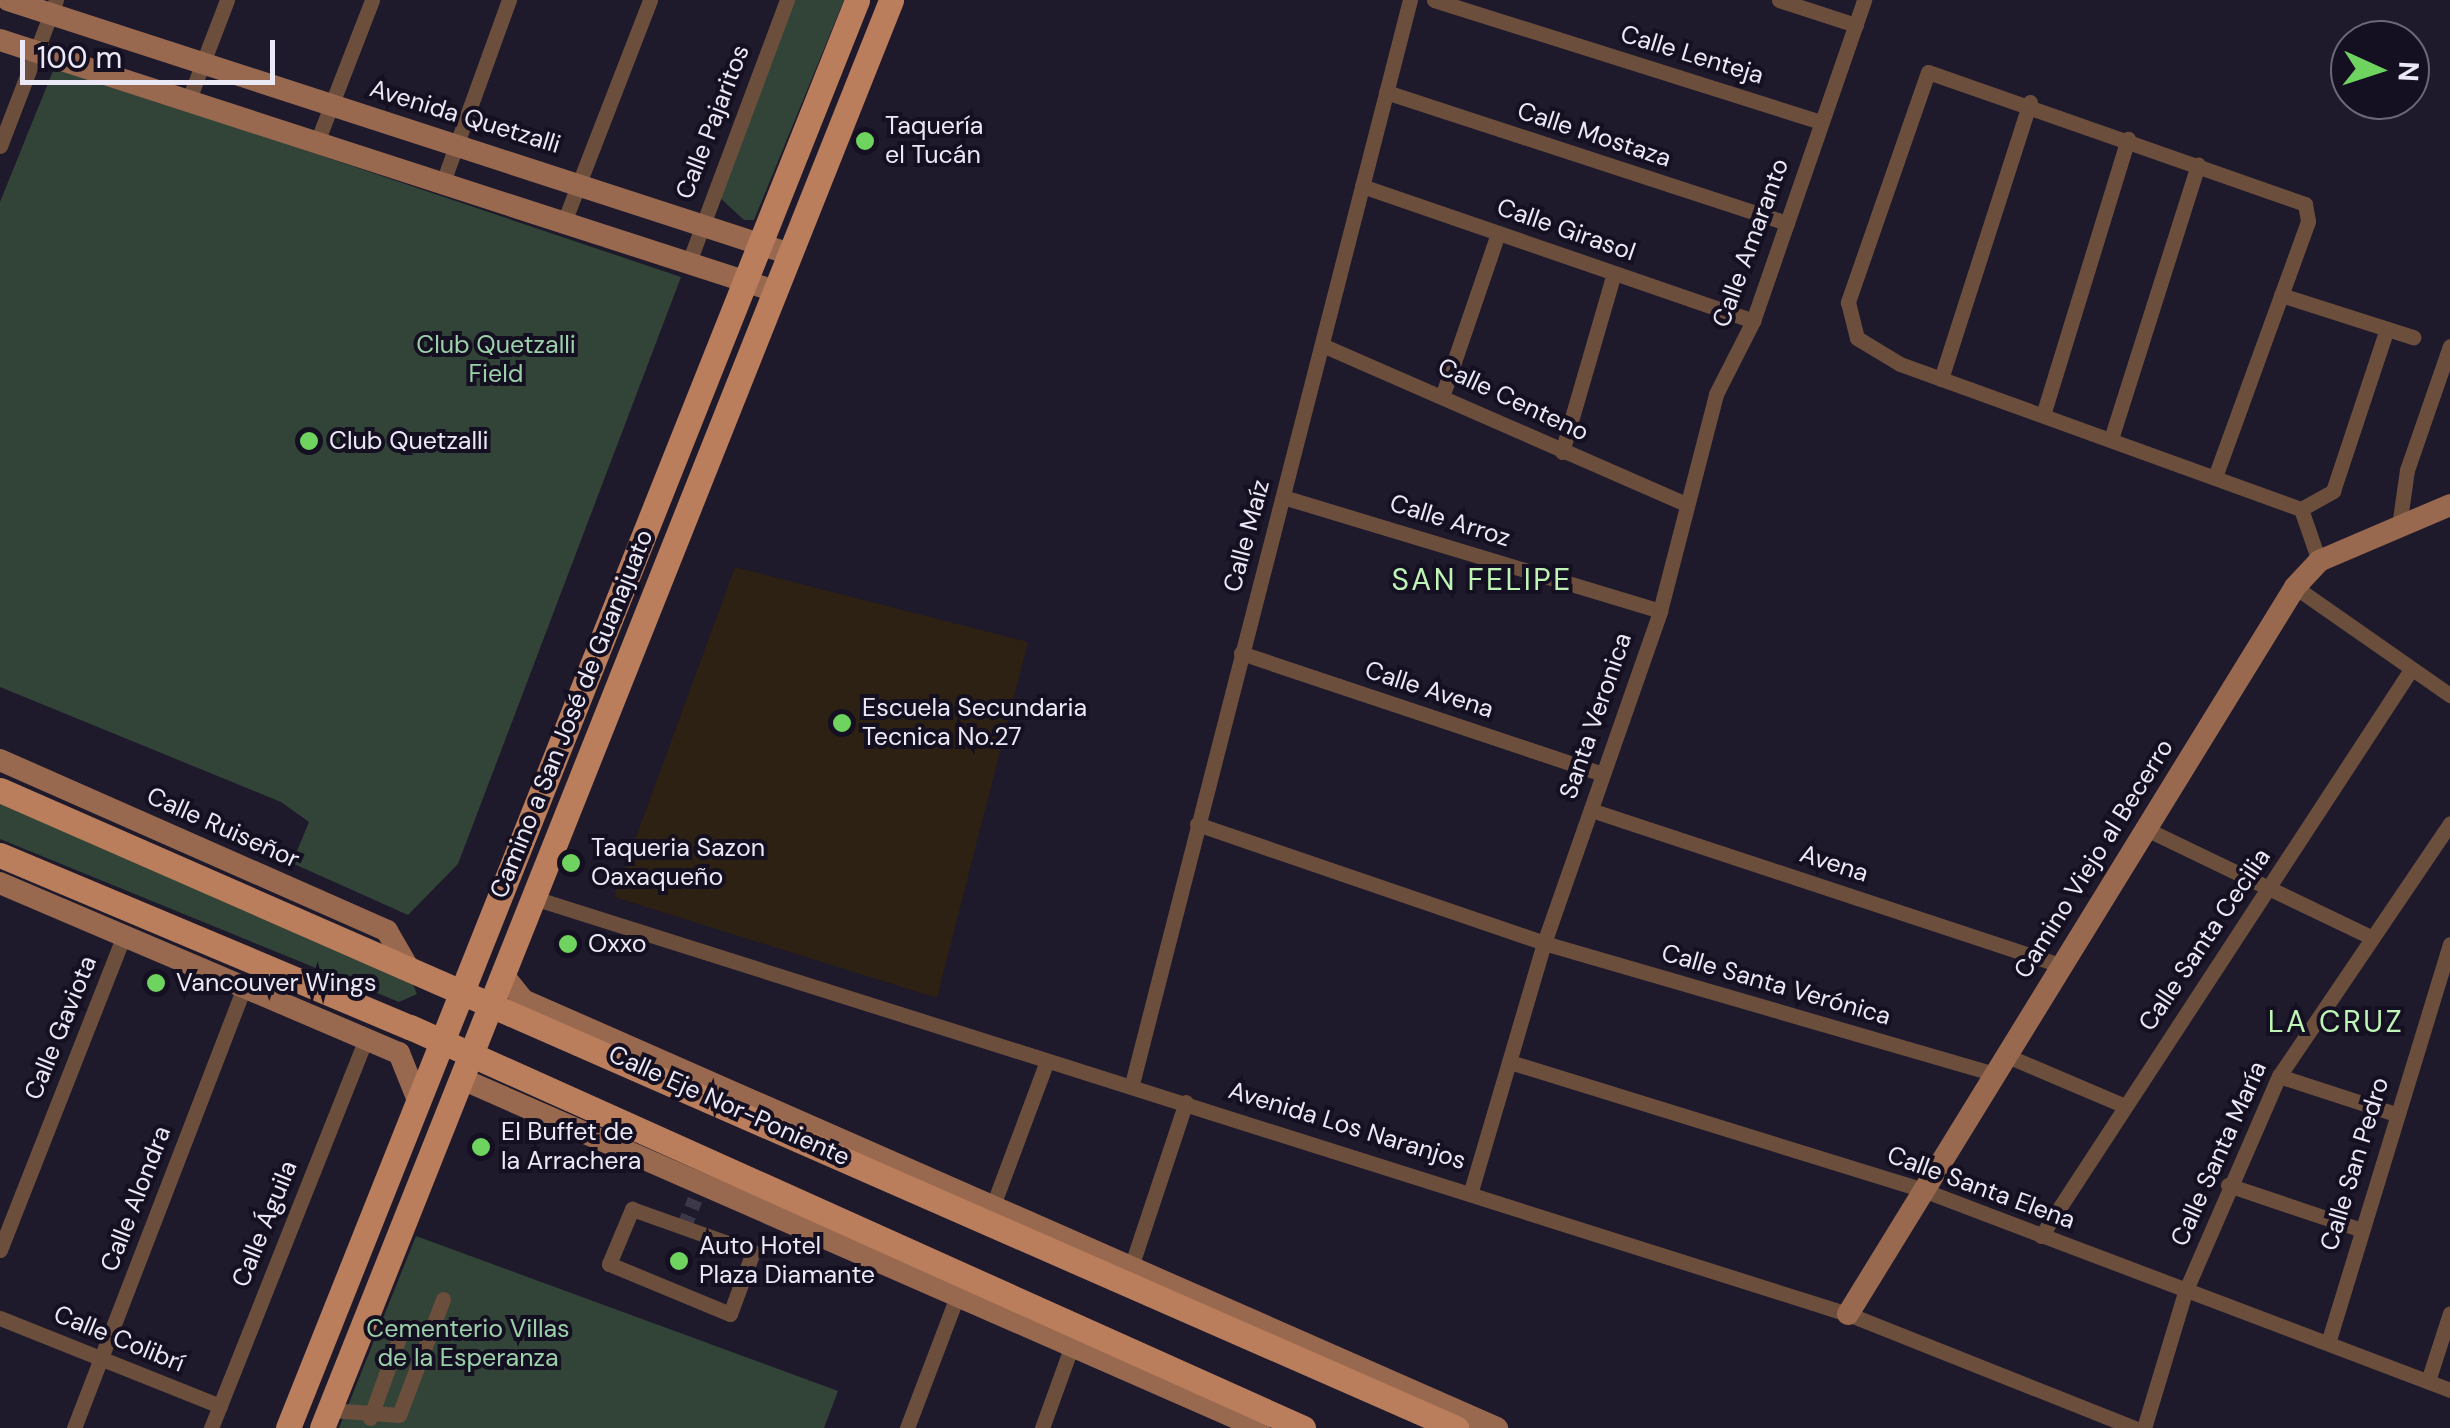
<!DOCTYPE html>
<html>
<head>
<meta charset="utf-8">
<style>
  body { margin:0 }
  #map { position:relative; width:2450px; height:1428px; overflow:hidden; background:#1e192b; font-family:"DM Sans",sans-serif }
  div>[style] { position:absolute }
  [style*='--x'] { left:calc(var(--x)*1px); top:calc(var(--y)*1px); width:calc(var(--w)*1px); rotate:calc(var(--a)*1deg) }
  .education>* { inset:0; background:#2d2113 }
  .green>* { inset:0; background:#324437 }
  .street-tunnel>* { height:15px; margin-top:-7.5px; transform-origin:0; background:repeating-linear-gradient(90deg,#3d3849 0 15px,transparent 0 23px) }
  .street>* { height:15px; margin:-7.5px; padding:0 7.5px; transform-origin:7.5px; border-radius:7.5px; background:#6c4e3d }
  .secondary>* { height:22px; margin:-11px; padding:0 11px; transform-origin:11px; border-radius:11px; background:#99694f }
  .primary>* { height:25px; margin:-12.5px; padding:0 12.5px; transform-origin:12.5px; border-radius:12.5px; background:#bb7e5c }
  .dots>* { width:28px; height:28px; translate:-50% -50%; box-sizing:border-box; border:5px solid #151021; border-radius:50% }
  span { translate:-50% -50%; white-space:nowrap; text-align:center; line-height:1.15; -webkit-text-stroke:8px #151021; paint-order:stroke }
  .street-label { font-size:25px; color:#ebe9f6 }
  .poi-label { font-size:25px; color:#ebe9f6 }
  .left { translate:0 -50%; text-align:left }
  .park-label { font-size:25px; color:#9cd0aa }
  .quarter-label { font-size:30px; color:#bff5b6; letter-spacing:2.5px }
  .north { position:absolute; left:2330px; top:20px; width:100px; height:100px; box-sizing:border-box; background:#151021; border:2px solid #6b6776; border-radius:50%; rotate:93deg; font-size:28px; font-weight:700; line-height:40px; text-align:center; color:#ebe9f6 }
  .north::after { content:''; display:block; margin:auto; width:35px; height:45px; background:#6fd360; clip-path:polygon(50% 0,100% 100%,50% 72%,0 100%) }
  .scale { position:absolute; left:20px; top:40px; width:255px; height:45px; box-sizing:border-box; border:5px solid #ebe9f6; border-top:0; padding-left:12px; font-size:30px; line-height:35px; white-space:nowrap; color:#ebe9f6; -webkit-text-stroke:8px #151021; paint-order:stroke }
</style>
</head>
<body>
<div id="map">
  <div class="education">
    <div style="clip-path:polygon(735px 567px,1028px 642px,937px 998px,614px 897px)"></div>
  </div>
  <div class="green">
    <div style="clip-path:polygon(791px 0,844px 0,754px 220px,744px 220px,718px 196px)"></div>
    <div style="clip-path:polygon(55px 66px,681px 277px,458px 864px,408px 915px,292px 863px,309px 822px,281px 802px,0 687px,0 202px)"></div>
    <div style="clip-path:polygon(0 799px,412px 982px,417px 994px,399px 1002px,0 839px)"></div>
    <div style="clip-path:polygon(416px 1236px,838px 1391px,824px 1428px,339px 1428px)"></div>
  </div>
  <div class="street-tunnel">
    <div style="--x:683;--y:1229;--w:32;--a:-68"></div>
  </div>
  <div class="street">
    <div style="--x:1434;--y:0;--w:406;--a:17.5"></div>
    <div style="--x:1779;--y:0;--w:81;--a:18"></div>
    <div style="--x:1386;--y:92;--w:422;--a:18.1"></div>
    <div style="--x:189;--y:99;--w:106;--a:-69"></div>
    <div style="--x:317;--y:142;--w:152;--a:-68.8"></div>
    <div style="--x:0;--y:146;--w:156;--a:-69"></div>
    <div style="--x:443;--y:182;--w:194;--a:-70.1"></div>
    <div style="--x:1362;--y:186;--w:414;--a:19"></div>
    <div style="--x:564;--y:222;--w:238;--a:-68.8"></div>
    <div style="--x:689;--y:262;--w:280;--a:-69.5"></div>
    <div style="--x:2281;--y:295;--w:139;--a:17.7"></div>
    <div style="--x:1322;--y:345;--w:393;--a:23.6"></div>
    <div style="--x:1941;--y:379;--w:291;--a:-72.2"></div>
    <div style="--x:1443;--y:394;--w:170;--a:-71.1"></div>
    <div style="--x:2043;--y:415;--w:289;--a:-72.9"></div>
    <div style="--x:2111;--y:439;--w:288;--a:-72.4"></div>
    <div style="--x:1562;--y:452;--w:186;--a:-73.8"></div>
    <div style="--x:2215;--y:477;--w:272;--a:-70"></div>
    <div style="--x:2308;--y:221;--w:17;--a:-100"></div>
    <div style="--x:2305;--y:204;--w:399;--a:-160.7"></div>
    <div style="--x:1928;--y:72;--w:244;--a:109.2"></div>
    <div style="--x:1848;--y:302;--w:37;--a:76"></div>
    <div style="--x:1857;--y:338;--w:50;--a:31.2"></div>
    <div style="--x:1900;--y:364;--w:426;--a:19.9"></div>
    <div style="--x:2301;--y:509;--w:55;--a:70.9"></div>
    <div style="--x:1283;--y:497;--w:394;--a:16.8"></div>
    <div style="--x:2301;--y:509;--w:37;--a:-29"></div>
    <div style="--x:2333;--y:491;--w:171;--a:-71.6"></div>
    <div style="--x:2399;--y:526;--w:57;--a:-81.9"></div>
    <div style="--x:2407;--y:470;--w:131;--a:-70.9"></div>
    <div style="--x:2295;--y:587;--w:189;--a:34.9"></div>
    <div style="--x:1241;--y:653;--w:381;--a:18.5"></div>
    <div style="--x:1591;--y:810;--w:495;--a:18.3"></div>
    <div style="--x:1197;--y:824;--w:367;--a:18.9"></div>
    <div style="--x:1544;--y:943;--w:469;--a:16.2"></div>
    <div style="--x:2144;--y:828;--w:251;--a:25.7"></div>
    <div style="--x:534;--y:898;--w:1378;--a:17.57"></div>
    <div style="--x:1848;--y:1314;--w:309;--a:21.7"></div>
    <div style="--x:2005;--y:1055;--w:130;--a:23"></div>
    <div style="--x:1510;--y:1062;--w:432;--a:17.2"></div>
    <div style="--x:1923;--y:1190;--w:564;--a:20.78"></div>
    <div style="--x:2279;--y:1076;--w:123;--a:18"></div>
    <div style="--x:1132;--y:1084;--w:1119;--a:-75.62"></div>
    <div style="--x:2228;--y:1185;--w:138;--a:18.6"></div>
    <div style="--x:1471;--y:1191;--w:259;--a:-73.6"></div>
    <div style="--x:1544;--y:943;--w:352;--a:-70.7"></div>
    <div style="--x:1660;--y:611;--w:224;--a:-75.5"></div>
    <div style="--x:1716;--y:394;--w:82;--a:-63.1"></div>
    <div style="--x:1753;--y:321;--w:340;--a:-70.9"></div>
    <div style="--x:992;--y:1208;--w:157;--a:-69.5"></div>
    <div style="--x:632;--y:1209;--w:128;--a:19.6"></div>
    <div style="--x:753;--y:1252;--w:66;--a:110.4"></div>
    <div style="--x:730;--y:1314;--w:131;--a:-157.5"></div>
    <div style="--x:609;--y:1264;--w:60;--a:-67.3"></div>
    <div style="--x:2041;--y:1236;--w:675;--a:-56.85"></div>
    <div style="--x:0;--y:1250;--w:338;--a:-68.5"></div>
    <div style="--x:1130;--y:1270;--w:177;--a:-71.6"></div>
    <div style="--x:0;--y:1318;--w:237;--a:21.8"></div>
    <div style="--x:2328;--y:1343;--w:417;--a:-73"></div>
    <div style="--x:2428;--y:1381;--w:71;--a:-72.1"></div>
    <div style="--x:330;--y:1410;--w:69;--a:4.1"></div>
    <div style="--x:399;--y:1415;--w:124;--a:-69.2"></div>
    <div style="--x:370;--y:1418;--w:94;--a:-70"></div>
    <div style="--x:402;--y:1330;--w:28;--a:8"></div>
    <div style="--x:74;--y:1428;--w:473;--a:-68.9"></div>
    <div style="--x:211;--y:1428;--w:420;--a:-68.3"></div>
    <div style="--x:907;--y:1428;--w:147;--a:-69.2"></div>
    <div style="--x:1042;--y:1428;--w:88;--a:-70.1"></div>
    <div style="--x:2144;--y:1428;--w:142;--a:-73.2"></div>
    <div style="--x:2185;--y:1292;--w:236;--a:-66.5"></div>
    <div style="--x:2279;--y:1076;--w:305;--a:-55.9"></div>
  </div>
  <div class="secondary">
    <div style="--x:8;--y:0;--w:822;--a:17.99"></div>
    <div style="--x:0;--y:40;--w:815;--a:17.95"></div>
    <div style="--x:0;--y:760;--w:423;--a:23.8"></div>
    <div style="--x:387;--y:931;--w:39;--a:60"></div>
    <div style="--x:0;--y:883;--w:434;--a:23.1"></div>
    <div style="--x:399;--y:1053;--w:51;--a:68"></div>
    <div style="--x:503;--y:975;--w:32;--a:51"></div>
    <div style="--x:523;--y:1000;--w:1064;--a:23.72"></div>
    <div style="--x:462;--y:1079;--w:870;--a:23.65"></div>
    <div style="--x:1848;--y:1314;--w:853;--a:-58.41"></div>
    <div style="--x:2295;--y:587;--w:35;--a:-47"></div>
    <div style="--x:2319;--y:561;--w:142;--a:-23.1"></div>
  </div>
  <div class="primary">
    <div style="--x:0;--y:790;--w:1590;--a:23.66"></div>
    <div style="--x:0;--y:855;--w:445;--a:22.8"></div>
    <div style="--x:410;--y:1027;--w:979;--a:24.18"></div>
    <div style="--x:288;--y:1428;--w:1537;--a:-68.27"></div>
    <div style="--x:322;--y:1428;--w:1537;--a:-68.27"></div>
  </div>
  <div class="dots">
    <div style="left:865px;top:141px;background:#6fd360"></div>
    <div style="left:309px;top:441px;background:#6fd360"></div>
    <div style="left:842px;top:723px;background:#6fd360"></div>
    <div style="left:571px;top:863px;background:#6fd360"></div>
    <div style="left:568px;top:944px;background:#6fd360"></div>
    <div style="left:156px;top:983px;background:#6fd360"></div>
    <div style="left:481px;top:1147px;background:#6fd360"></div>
    <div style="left:679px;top:1261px;background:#6fd360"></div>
  </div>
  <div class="street-label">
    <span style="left:1692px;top:55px;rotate:17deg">Calle Lenteja</span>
    <span style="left:465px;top:117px;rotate:17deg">Avenida Quetzalli</span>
    <span style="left:713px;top:122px;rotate:-69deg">Calle Pajaritos</span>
    <span style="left:1594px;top:135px;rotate:18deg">Calle Mostaza</span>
    <span style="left:1566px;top:230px;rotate:19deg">Calle Girasol</span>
    <span style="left:1751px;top:243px;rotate:-70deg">Calle Amaranto</span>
    <span style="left:1513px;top:400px;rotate:25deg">Calle Centeno</span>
    <span style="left:1450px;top:521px;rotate:17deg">Calle Arroz</span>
    <span style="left:1247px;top:536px;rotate:-75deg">Calle Maíz</span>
    <span style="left:1429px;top:690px;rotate:18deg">Calle Avena</span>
    <span style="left:572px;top:714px;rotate:-68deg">Camino a San José de Guanajuato</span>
    <span style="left:1596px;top:716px;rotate:-71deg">Santa Veronica</span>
    <span style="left:223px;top:828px;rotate:24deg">Calle Ruiseñor</span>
    <span style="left:2094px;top:859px;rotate:-58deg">Camino Viejo al Becerro</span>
    <span style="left:1834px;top:864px;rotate:18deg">Avena</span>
    <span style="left:2205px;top:940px;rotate:-56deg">Calle Santa Cecilia</span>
    <span style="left:1776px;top:985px;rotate:16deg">Calle Santa Verónica</span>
    <span style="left:61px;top:1028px;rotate:-68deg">Calle Gaviota</span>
    <span style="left:729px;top:1106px;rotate:24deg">Calle Eje Nor-Poniente</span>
    <span style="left:1347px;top:1126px;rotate:17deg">Avenida Los Naranjos</span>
    <span style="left:2219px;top:1154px;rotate:-66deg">Calle Santa María</span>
    <span style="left:2355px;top:1164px;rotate:-73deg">Calle San Pedro</span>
    <span style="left:1981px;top:1188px;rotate:20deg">Calle Santa Elena</span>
    <span style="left:136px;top:1199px;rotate:-69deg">Calle Alondra</span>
    <span style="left:265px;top:1224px;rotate:-68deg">Calle Águila</span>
    <span style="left:119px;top:1339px;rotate:22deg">Calle Colibrí</span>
  </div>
  <div class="poi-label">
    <span class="left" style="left:885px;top:141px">Taquería<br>el Tucán</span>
    <span class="left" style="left:329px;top:441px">Club Quetzalli</span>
    <span class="left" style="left:862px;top:723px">Escuela Secundaria<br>Tecnica No.27</span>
    <span class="left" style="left:591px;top:863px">Taqueria Sazon<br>Oaxaqueño</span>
    <span class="left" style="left:588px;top:944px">Oxxo</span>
    <span class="left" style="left:176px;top:983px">Vancouver Wings</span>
    <span class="left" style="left:501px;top:1147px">El Buffet de<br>la Arrachera</span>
    <span class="left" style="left:699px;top:1261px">Auto Hotel<br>Plaza Diamante</span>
  </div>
  <div class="park-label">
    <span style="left:496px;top:360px">Club Quetzalli<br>Field</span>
    <span style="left:468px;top:1344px">Cementerio Villas<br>de la Esperanza</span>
  </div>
  <div class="quarter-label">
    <span style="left:1482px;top:580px">SAN FELIPE</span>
    <span style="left:2336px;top:1022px">LA CRUZ</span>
  </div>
  <div class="north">N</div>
  <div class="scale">100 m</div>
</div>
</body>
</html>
